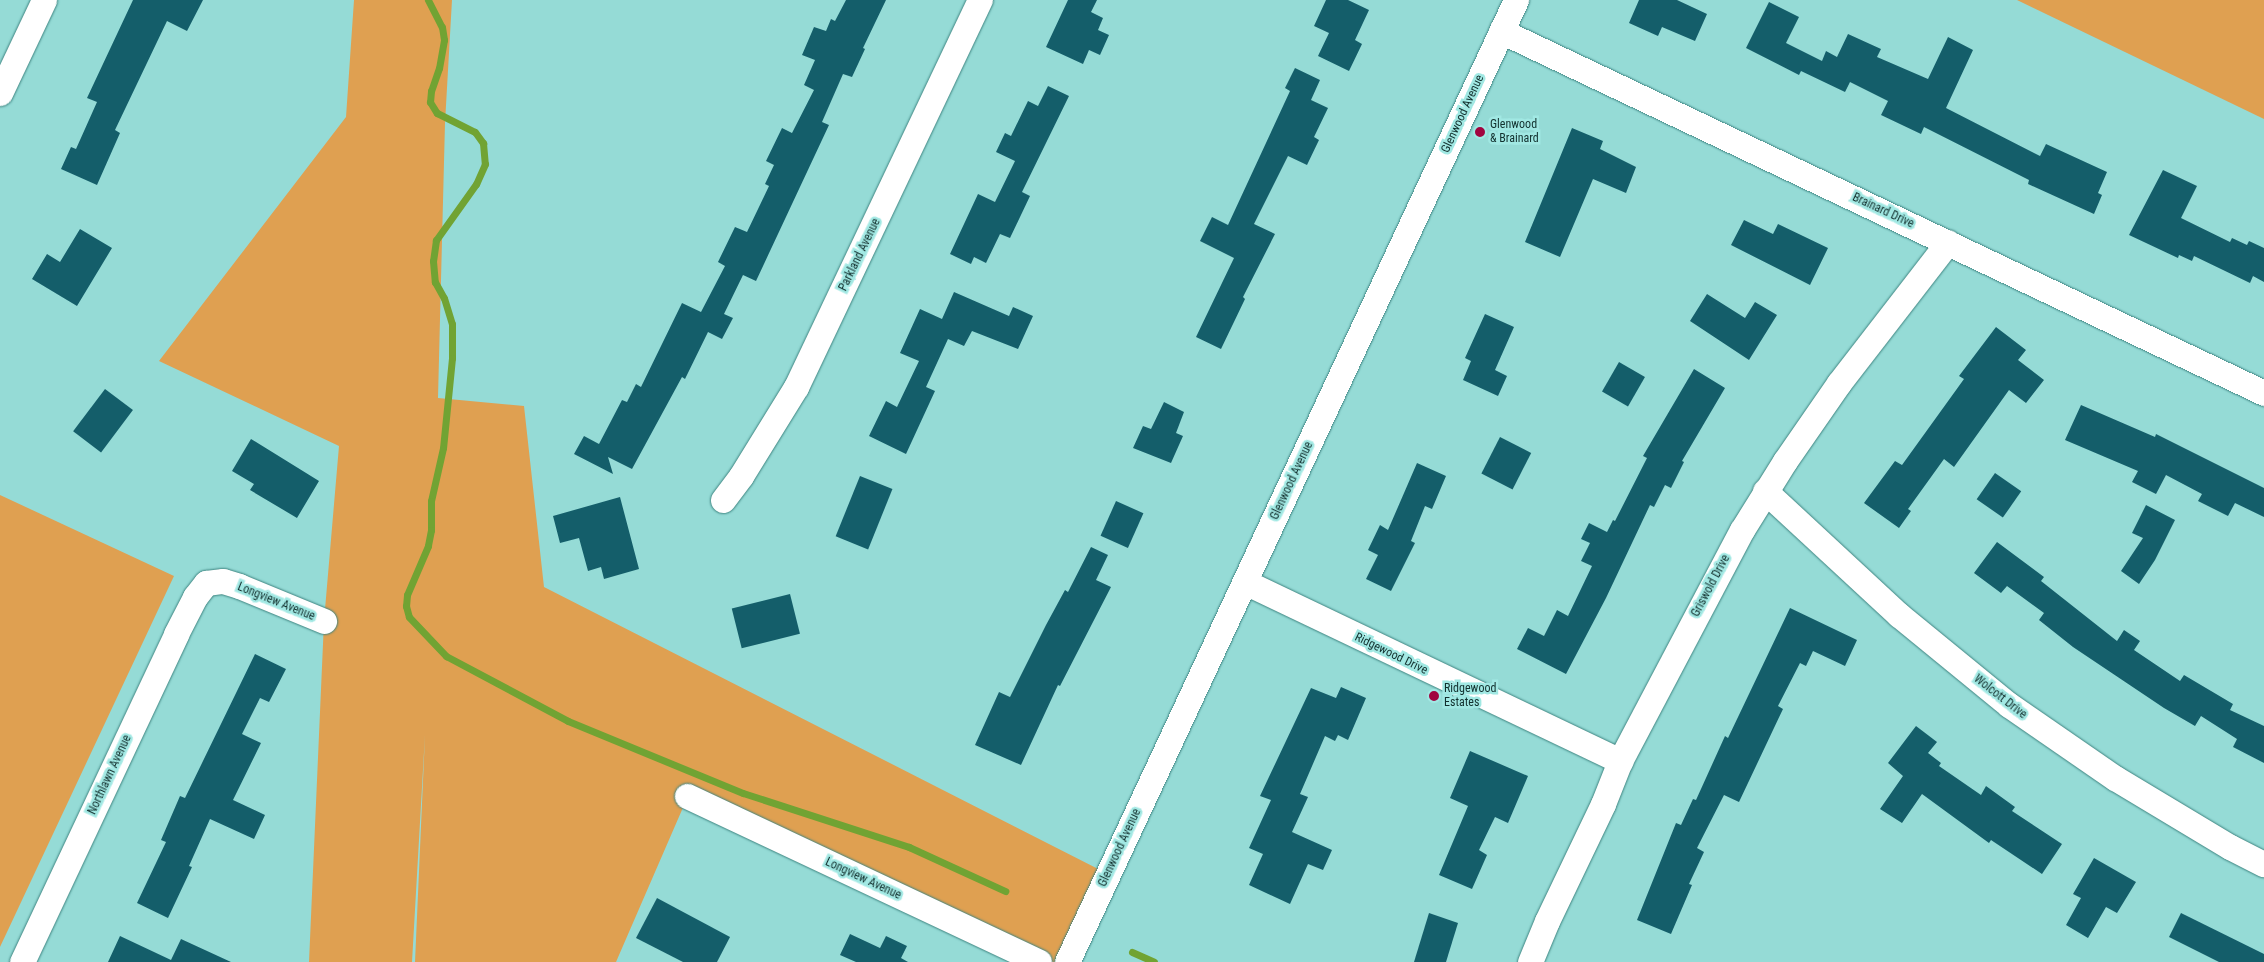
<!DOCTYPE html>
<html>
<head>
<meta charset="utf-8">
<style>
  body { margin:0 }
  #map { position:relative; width:2264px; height:962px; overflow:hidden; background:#95dbd6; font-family:"Roboto Condensed",sans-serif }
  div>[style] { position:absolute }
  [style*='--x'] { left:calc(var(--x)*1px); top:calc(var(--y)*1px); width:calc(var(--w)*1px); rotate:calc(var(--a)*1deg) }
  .green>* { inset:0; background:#dfa051 }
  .stream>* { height:7px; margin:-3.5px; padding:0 3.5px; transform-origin:3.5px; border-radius:3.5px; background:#71a333 }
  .building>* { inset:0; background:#145e6a; transform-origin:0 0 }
  .roads { filter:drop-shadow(0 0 1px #3e8480) drop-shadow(0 0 1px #3e8480) }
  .minor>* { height:25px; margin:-12.5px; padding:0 12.5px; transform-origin:12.5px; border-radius:12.5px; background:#fff }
  .dots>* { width:14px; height:14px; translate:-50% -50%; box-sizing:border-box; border:2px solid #a1e8e3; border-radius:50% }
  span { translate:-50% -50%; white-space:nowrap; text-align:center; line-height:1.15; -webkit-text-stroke:5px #a1e8e3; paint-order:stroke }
  .street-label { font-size:12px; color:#12302e }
  .poi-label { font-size:12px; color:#12302e }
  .left { translate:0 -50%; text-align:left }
</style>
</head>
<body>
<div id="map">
  <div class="green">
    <div style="clip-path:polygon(354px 0,452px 0,445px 123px,438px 398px,524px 406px,544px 587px,1108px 874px,1067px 962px,1039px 962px,688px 796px,616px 962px,415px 962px,425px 735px,412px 962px,309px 962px,324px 621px,339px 446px,159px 361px,346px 117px)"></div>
    <div style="clip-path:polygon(2017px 0,2264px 0,2264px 119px)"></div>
    <div style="clip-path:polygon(0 495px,174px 576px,0 947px)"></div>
  </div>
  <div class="stream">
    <div style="--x:428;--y:0;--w:30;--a:63"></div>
    <div style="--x:442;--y:27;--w:13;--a:81"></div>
    <div style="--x:444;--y:40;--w:28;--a:100"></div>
    <div style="--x:439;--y:68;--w:24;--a:109"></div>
    <div style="--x:431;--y:91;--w:11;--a:95"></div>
    <div style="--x:430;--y:102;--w:13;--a:58"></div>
    <div style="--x:437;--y:113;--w:42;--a:26.6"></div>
    <div style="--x:475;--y:132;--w:14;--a:54"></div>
    <div style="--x:483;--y:143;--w:21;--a:85"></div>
    <div style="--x:485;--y:164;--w:22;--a:114"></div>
    <div style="--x:476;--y:184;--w:69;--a:125.5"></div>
    <div style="--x:436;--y:240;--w:21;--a:98"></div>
    <div style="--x:433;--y:261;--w:21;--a:85"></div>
    <div style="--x:435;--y:282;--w:18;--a:61"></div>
    <div style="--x:444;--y:298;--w:27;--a:73"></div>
    <div style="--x:452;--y:324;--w:34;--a:90"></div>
    <div style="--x:452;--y:358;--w:90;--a:95.7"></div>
    <div style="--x:443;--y:448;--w:54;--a:102.8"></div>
    <div style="--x:431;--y:501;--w:29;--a:90"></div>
    <div style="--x:431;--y:530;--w:16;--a:101"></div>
    <div style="--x:428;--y:546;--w:53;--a:113.2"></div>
    <div style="--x:407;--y:595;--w:11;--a:95"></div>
    <div style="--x:406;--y:606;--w:11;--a:75"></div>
    <div style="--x:409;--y:617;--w:54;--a:46.5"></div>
    <div style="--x:446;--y:656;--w:138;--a:28"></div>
    <div style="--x:568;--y:721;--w:189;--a:22.4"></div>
    <div style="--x:743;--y:793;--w:175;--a:18"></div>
    <div style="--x:909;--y:847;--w:106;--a:24.6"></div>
    <div style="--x:1132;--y:952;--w:24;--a:24"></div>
  </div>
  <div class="building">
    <div style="clip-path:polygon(133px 0,203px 0,187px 31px,167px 21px,115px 130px,120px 133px,97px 185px,61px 169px,71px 147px,76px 149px,97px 102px,87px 98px)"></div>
    <div style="clip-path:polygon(846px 0,886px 0,863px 48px,865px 49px,852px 77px,843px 74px,822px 122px,829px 125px,756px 281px,743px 275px,724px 314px,733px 318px,722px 339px,708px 332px,685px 379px,682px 377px,632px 469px,608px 457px,613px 474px,574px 454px,584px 436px,599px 444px,622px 400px,627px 402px,636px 384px,641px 387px,682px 303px,701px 312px,725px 266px,718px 262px,735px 227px,747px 232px,769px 186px,765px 184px,774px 165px,766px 161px,782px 128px,792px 133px,814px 90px,804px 85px,815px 60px,802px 55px,814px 27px,826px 31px,831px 19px,835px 21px)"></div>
    <div style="clip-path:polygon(1068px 0,1097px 0,1091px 12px,1103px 18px,1098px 30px,1109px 35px,1100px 55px,1089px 50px,1083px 64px,1046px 47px)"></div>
    <div style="clip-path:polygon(1326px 0,1348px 0,1369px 10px,1355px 40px,1362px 44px,1349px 71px,1318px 56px,1329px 33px,1314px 26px)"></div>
    <div style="clip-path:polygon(1639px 0,1677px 0,1707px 14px,1695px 41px,1662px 27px,1658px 36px,1629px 23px)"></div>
    <div style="clip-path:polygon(1769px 2px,1799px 17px,1786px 43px,1822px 61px,1826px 51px,1837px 57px,1848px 34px,1881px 49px,1877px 57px,1928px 79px,1948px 37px,1973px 50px,1946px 108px,2040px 156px,2046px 144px,2107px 172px,2098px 193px,2102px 195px,2094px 214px,2028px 184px,2029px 180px,1924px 127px,1921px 134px,1881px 115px,1888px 101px,1850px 82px,1845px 92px,1801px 71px,1799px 75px,1746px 48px)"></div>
    <div style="clip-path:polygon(1295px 68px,1320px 80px,1311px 100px,1328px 108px,1314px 137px,1319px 140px,1307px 165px,1288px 156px,1254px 224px,1275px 234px,1243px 297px,1245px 299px,1221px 349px,1196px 337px,1234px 258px,1200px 241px,1212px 217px,1228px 225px,1290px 91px,1285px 88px)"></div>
    <div style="clip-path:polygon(1048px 86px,1069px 96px,1022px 192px,1030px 196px,1010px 238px,1000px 234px,986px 263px,974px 257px,971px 264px,950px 254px,978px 194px,995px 202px,1015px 161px,996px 152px,1005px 133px,1011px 136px,1028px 101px,1038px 106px)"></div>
    <div style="clip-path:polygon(1572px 128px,1603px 141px,1600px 149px,1636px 167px,1626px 193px,1593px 179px,1560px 257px,1525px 242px)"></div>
    <div style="clip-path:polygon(2163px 170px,2197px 186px,2181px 218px,2230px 242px,2232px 238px,2247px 245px,2249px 241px,2264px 248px,2264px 282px,2253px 276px,2250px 283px,2194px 256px,2192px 261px,2179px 255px,2178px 258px,2129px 235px)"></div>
    <div style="clip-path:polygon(1744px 220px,1773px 234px,1778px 224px,1828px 248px,1810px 285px,1731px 245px)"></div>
    <div style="clip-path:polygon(80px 229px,112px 248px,77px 306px,32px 279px,47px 254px,60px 262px)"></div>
    <div style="clip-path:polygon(954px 292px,1009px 316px,1013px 307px,1033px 316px,1018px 349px,972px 331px,964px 346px,948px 339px,926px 387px,935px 391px,906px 454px,869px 436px,886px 401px,897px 407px,919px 361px,900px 353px,920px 309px,942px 319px)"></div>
    <div style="clip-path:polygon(1707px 294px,1745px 318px,1755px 302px,1777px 315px,1749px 360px,1690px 321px)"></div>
    <div style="clip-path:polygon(1485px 314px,1514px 327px,1495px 370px,1507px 376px,1498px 396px,1463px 380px,1471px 361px,1465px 358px)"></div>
    <div style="clip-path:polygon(1996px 327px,2026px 350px,2018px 360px,2044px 380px,2026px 403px,2009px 390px,1954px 467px,1944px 459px,1908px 509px,1911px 511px,1899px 528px,1864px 503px,1895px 461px,1902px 465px,1964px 379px,1959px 376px)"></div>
    <div style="left:1619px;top:362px;width:30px;height:34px;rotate:30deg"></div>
    <div style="clip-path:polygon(1694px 369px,1725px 388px,1682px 461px,1684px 462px,1671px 488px,1665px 485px,1654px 507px,1650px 505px,1606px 598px,1566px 674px,1517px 649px,1528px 628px,1544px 636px,1557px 610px,1568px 616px,1592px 566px,1581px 561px,1590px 543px,1581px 539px,1589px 523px,1607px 532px,1613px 520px,1615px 521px,1647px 458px,1643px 456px)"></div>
    <div style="left:105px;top:389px;width:35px;height:53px;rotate:37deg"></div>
    <div style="clip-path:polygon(1164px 402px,1184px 412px,1176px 433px,1183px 436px,1171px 463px,1133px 448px,1143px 426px,1151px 429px)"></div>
    <div style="clip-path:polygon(2081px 405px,2155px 437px,2156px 434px,2264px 488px,2264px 517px,2235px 503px,2228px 516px,2198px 501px,2202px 494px,2166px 475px,2156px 494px,2132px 482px,2138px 471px,2065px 440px)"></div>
    <div style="left:1500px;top:437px;width:35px;height:41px;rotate:27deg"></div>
    <div style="clip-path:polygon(251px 439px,319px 481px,297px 518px,250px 490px,254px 484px,232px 471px)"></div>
    <div style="clip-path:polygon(1417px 463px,1446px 476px,1432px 509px,1425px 506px,1411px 541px,1415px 543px,1391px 591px,1366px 579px,1378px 555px,1368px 550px,1380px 525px,1388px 530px)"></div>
    <div style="left:1995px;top:473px;width:32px;height:32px;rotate:35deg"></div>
    <div style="left:860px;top:476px;width:35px;height:65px;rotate:22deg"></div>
    <div style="clip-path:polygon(620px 497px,639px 569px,604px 579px,601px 567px,588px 571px,579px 538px,560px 543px,553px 516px)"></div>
    <div style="left:1116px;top:501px;width:30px;height:38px;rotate:24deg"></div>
    <div style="clip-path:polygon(2146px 505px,2175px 520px,2155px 560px,2139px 584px,2121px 571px,2143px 538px,2132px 533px)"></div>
    <div style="clip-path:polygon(1997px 542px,2044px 577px,2041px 581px,2117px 641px,2124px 630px,2140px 641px,2134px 650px,2180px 681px,2184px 675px,2233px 704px,2230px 710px,2264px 726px,2264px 763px,2233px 747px,2237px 739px,2201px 716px,2195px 726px,2164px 708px,2073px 647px,2039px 620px,2044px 613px,2007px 586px,2001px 593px,1974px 573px)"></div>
    <div style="clip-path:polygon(1091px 547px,1108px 555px,1096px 580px,1111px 587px,1060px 686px,1058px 685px,1021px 765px,975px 745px,999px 692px,1010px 697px,1046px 625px,1065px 590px,1068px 592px)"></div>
    <div style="left:790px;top:594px;width:41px;height:60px;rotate:76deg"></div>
    <div style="clip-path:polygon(1790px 608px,1857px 640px,1845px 666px,1813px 651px,1806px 666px,1800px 663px,1778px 706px,1783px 709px,1739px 802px,1724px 795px,1697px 848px,1704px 852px,1689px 884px,1692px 885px,1671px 934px,1637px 920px,1676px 823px,1681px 825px,1693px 799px,1696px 800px,1725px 736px,1728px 738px)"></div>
    <div style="clip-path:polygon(255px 654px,286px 669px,269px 702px,260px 698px,242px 734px,261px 743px,233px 800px,265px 815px,254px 839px,210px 819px,189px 866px,192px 867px,168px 918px,137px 903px,166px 842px,161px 840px,180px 796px,185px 798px)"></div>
    <div style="clip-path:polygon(1341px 687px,1366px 698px,1348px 740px,1338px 735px,1335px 741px,1325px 736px,1300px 794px,1308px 797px,1292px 832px,1332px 850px,1323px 870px,1308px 864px,1290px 904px,1249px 885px,1263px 854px,1249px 848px,1271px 800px,1260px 796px,1311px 688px,1336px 698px)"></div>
    <div style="clip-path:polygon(1916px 726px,1937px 742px,1928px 753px,1941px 763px,1939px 766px,1981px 795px,1986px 786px,2015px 807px,2012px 811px,2062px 844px,2042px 874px,1991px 840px,1989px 843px,1922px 794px,1902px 823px,1880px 809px,1903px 776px,1888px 763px)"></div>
    <div style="clip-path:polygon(1470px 751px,1528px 776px,1508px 823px,1495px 817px,1479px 850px,1487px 855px,1472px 889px,1439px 875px,1468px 806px,1450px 798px)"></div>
    <div style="clip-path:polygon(2094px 858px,2136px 882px,2117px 913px,2106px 907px,2088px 938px,2066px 925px,2081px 898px,2073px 894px)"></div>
    <div style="clip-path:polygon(657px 898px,730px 937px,717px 962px,683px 962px,636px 938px)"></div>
    <div style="clip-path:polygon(1429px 913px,1458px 923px,1446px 962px,1414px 962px)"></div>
    <div style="clip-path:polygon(2181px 913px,2264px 954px,2264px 962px,2219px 962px,2169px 937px)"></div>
    <div style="clip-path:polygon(850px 934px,880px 948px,886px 936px,907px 946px,901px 958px,908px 962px,856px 962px,840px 955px)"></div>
    <div style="clip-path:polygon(120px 936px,171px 960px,181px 939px,231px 962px,108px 962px)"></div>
  </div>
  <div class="roads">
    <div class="minor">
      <div style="--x:1501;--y:31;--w:845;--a:25.38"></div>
      <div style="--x:0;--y:93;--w:103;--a:-64.7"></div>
      <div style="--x:1765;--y:491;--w:183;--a:42.8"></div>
      <div style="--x:1899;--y:615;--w:142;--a:39.3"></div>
      <div style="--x:2009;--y:705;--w:129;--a:34.6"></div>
      <div style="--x:2115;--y:778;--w:134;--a:31"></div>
      <div style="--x:2230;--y:847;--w:38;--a:27"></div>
      <div style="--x:723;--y:500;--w:30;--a:-53"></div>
      <div style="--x:741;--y:476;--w:105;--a:-58.3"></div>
      <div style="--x:796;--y:387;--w:429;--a:-64.6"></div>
      <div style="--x:1245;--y:582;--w:416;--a:25.5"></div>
      <div style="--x:687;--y:796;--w:389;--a:25.2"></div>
      <div style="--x:22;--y:962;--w:362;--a:-64.8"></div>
      <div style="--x:176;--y:634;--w:42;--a:-62.8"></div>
      <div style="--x:195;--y:597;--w:18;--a:-52"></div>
      <div style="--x:206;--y:583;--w:17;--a:-7"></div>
      <div style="--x:223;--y:581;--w:17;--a:17"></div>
      <div style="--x:239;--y:586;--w:92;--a:22.4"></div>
      <div style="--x:1067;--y:962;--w:1062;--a:-64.98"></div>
      <div style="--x:1530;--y:962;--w:44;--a:-67.5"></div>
      <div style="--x:1547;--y:921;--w:130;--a:-64.4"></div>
      <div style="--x:1603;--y:804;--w:46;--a:-68.4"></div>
      <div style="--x:1620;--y:761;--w:261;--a:-62.2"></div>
      <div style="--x:1742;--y:530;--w:81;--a:-58.1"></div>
      <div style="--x:1785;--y:461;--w:95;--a:-55.3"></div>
      <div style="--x:1839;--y:383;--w:178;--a:-52.3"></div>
    </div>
  </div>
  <div class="dots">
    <div style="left:1480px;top:132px;background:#a1043f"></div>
    <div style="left:1434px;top:696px;background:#a1043f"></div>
  </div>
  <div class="street-label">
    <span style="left:1463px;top:114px;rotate:-65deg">Glenwood Avenue</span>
    <span style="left:1883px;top:211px;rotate:25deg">Brainard Drive</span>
    <span style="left:860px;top:255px;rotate:-64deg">Parkland Avenue</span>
    <span style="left:1292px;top:481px;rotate:-65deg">Glenwood Avenue</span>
    <span style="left:1711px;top:586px;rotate:-62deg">Griswold Drive</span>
    <span style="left:276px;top:602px;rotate:22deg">Longview Avenue</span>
    <span style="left:1391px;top:654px;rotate:26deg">Ridgewood Drive</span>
    <span style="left:2000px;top:697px;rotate:38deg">Wolcott Drive</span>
    <span style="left:110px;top:775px;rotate:-65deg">Northlawn Avenue</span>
    <span style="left:1120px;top:848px;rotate:-65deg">Glenwood Avenue</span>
    <span style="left:863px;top:879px;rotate:25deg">Longview Avenue</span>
  </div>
  <div class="poi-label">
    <span class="left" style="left:1490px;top:132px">Glenwood<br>&amp; Brainard</span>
    <span class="left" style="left:1444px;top:696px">Ridgewood<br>Estates</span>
  </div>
</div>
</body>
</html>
